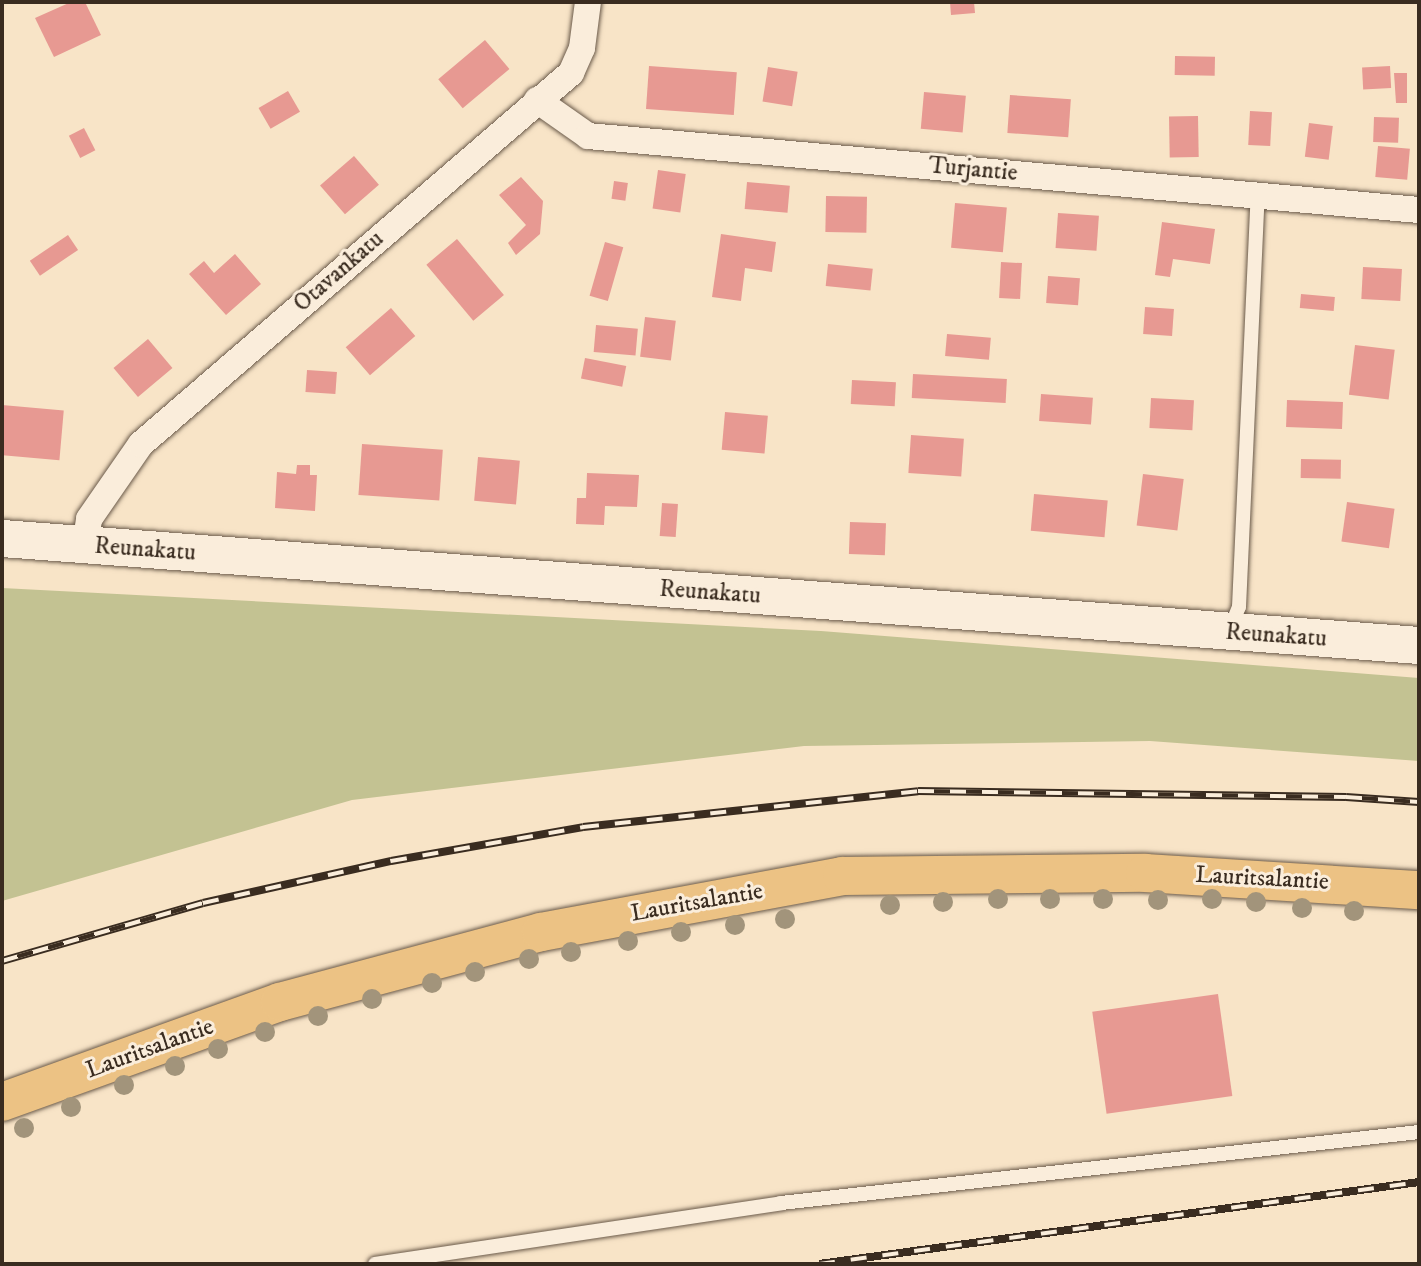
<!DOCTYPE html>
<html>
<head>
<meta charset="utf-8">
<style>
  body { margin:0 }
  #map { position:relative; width:1421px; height:1266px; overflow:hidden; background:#f8e4c7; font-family:"IM FELL DW Pica",serif }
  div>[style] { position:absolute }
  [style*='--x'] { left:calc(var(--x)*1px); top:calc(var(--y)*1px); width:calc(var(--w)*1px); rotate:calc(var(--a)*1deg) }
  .green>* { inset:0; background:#c3c292 }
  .building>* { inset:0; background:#e79992; transform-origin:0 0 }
  .roads { filter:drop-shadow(0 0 2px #6a5a4a) drop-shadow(0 0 2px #6a5a4a) }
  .service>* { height:14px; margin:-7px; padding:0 7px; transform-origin:7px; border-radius:7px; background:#faeddb }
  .minor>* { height:26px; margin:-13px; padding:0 13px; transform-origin:13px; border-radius:13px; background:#faeddb }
  .secondary>* { height:37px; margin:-18.5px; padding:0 18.5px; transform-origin:18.5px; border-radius:18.5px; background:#faeddb }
  .primary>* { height:38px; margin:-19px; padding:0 19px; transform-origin:19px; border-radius:19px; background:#ecc284 }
  .rail>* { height:8px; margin-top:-4px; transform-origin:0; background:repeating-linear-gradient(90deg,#faeddb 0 16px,#3a2c20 0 32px); box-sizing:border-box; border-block:2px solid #3a2c20 }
  .trees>* { width:20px; height:20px; margin:-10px; border-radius:50%; background:#a2947b }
  span { translate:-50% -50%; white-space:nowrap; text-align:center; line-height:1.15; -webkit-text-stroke:6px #faeddb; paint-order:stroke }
  .street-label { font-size:24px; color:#3a2c20 }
  .frame { position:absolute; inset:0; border:4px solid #3a2c20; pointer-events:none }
</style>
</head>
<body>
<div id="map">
  <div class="green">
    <div style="clip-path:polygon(2px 588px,821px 631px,1419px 678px,1419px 761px,1150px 741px,804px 746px,352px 800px,2px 901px)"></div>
  </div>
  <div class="building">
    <div style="clip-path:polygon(71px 2px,85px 2px,101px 35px,54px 57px,35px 18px)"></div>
    <div style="clip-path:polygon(950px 2px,974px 2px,975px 13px,951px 15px)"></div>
    <div style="left:485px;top:40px;width:38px;height:61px;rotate:50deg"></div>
    <div style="left:1175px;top:56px;width:40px;height:19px;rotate:1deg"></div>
    <div style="left:649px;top:66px;width:88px;height:43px;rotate:4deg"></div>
    <div style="left:1390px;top:66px;width:22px;height:28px;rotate:87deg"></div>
    <div style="left:768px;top:67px;width:30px;height:35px;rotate:9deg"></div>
    <div style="clip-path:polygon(1394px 73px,1407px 73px,1407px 103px,1396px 103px)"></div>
    <div style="left:288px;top:91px;width:24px;height:34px;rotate:60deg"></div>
    <div style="left:924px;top:92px;width:42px;height:37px;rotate:5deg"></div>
    <div style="left:1010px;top:95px;width:61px;height:38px;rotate:4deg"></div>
    <div style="left:1250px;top:111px;width:22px;height:34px;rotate:3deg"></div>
    <div style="left:1198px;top:116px;width:41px;height:29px;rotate:89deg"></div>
    <div style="left:1374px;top:117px;width:25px;height:25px;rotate:2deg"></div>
    <div style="left:1309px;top:123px;width:24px;height:34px;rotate:7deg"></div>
    <div style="left:84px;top:128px;width:25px;height:17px;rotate:63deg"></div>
    <div style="left:1378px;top:146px;width:32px;height:31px;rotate:5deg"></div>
    <div style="left:354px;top:156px;width:38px;height:45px;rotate:49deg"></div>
    <div style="left:658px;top:170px;width:28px;height:39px;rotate:8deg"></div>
    <div style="clip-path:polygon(521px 177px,543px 201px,540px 234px,516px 255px,508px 243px,526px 225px,499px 195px)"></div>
    <div style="left:614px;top:181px;width:14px;height:18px;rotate:8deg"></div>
    <div style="left:747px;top:182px;width:43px;height:27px;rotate:5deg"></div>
    <div style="left:826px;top:196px;width:41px;height:36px;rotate:1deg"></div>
    <div style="left:955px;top:203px;width:52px;height:45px;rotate:5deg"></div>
    <div style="left:1058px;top:213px;width:41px;height:35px;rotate:4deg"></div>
    <div style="clip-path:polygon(1162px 222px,1215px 229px,1210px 264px,1173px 259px,1170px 277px,1155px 275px)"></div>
    <div style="clip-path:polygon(721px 234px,776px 242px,772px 272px,745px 268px,741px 301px,712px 297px)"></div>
    <div style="left:68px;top:235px;width:18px;height:46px;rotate:56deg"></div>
    <div style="left:457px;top:239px;width:73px;height:40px;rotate:50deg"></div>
    <div style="left:605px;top:242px;width:19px;height:56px;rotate:16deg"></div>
    <div style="clip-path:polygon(235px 254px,261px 284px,226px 315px,189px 274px,204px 261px,214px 273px)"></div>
    <div style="left:1001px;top:262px;width:21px;height:36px;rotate:3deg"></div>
    <div style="left:828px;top:264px;width:45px;height:22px;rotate:6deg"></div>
    <div style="left:1363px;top:267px;width:39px;height:32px;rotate:3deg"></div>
    <div style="left:1048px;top:276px;width:32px;height:27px;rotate:4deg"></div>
    <div style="left:1301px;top:294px;width:34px;height:14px;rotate:5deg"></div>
    <div style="left:1145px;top:307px;width:29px;height:27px;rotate:4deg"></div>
    <div style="left:391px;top:308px;width:37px;height:60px;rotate:49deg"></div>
    <div style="left:645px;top:317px;width:31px;height:40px;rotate:7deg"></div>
    <div style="left:596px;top:325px;width:42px;height:27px;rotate:5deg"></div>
    <div style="left:947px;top:334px;width:44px;height:22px;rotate:5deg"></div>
    <div style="left:148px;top:339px;width:38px;height:45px;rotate:50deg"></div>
    <div style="left:1355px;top:345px;width:40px;height:50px;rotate:7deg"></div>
    <div style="left:585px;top:358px;width:42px;height:21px;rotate:11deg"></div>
    <div style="left:307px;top:370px;width:30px;height:22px;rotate:4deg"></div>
    <div style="left:913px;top:374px;width:94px;height:24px;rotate:3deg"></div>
    <div style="left:852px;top:380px;width:44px;height:24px;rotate:3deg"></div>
    <div style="left:1041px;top:394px;width:52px;height:27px;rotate:4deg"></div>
    <div style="left:1151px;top:398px;width:43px;height:30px;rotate:3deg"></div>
    <div style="left:1287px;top:400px;width:56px;height:27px;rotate:2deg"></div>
    <div style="left:2px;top:405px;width:62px;height:50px;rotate:5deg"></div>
    <div style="left:725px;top:412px;width:43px;height:38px;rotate:5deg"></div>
    <div style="left:911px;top:435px;width:53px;height:38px;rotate:4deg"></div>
    <div style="left:362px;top:444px;width:81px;height:51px;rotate:4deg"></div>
    <div style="left:478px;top:457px;width:42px;height:44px;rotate:5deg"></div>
    <div style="left:1301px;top:459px;width:40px;height:19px;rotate:1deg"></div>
    <div style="clip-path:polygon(297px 465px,310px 465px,310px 475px,317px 475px,315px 511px,275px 508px,277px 472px,296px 474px)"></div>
    <div style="clip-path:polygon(587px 473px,639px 475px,637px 507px,605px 506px,604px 525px,576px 524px,577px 498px,586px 498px)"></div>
    <div style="left:1143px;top:474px;width:41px;height:52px;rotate:7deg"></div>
    <div style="left:1034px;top:494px;width:74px;height:37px;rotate:5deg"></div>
    <div style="left:1347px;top:502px;width:48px;height:40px;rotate:8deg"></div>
    <div style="left:662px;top:503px;width:16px;height:33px;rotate:4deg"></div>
    <div style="left:850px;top:522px;width:36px;height:32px;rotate:2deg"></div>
    <div style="left:1218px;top:994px;width:103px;height:127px;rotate:82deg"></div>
  </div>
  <div class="roads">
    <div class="service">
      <div style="--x:1230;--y:629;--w:24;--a:-68"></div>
      <div style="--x:1239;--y:607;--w:412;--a:-87.4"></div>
      <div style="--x:375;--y:1264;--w:411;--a:-8.5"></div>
      <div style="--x:781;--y:1203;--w:642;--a:-6.35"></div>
    </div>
    <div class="minor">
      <div style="--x:537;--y:100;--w:62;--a:35.2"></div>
      <div style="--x:588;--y:136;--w:834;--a:5.09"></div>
      <div style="--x:85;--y:545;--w:26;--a:-81"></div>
      <div style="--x:89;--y:519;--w:91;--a:-55.3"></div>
      <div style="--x:141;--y:444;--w:568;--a:-40.79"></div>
      <div style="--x:571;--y:73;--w:27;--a:-66"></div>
      <div style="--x:582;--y:48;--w:46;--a:-82.6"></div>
    </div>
    <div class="secondary">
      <div style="--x:2;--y:538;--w:1421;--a:4.32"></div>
    </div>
    <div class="primary">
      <div style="--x:2;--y:1102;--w:295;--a:-19.8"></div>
      <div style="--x:280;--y:1002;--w:270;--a:-15"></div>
      <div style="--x:541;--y:932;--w:306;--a:-10.5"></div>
      <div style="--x:842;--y:876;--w:303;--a:-0.6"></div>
      <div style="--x:1145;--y:873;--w:275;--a:3.6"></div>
    </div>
  </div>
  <div class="rail">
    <div style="--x:2;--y:961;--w:209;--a:-16.1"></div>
    <div style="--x:203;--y:903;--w:193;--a:-12.6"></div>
    <div style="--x:391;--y:861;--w:195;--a:-10"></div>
    <div style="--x:583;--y:827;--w:337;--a:-6.1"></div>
    <div style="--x:918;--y:791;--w:428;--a:0.8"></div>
    <div style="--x:1346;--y:797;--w:73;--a:3.9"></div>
    <div style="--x:819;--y:1264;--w:606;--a:-7.78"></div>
  </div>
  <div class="trees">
    <div style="left:998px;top:899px"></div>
    <div style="left:1050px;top:899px"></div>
    <div style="left:1103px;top:899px"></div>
    <div style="left:1212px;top:899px"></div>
    <div style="left:1158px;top:900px"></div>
    <div style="left:943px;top:902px"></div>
    <div style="left:1256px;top:902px"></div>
    <div style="left:890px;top:905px"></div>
    <div style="left:1302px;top:908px"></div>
    <div style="left:1354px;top:911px"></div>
    <div style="left:785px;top:919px"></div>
    <div style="left:735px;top:925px"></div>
    <div style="left:681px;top:932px"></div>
    <div style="left:628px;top:941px"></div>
    <div style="left:571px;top:952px"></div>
    <div style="left:529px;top:959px"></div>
    <div style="left:475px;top:972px"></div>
    <div style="left:432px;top:983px"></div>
    <div style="left:372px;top:999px"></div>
    <div style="left:318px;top:1016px"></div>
    <div style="left:265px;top:1032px"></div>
    <div style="left:218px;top:1049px"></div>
    <div style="left:175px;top:1066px"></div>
    <div style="left:124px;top:1085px"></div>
    <div style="left:71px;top:1107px"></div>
    <div style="left:24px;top:1128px"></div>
  </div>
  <div class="street-label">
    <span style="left:973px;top:170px;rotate:5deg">Turjantie</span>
    <span style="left:339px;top:272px;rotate:-41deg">Otavankatu</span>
    <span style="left:145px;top:550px;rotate:4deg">Reunakatu</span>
    <span style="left:710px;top:593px;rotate:4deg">Reunakatu</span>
    <span style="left:1276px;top:636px;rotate:4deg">Reunakatu</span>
    <span style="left:1262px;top:879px;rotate:3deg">Lauritsalantie</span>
    <span style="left:697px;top:903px;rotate:-10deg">Lauritsalantie</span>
    <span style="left:150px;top:1049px;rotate:-20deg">Lauritsalantie</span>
  </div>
  <div class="frame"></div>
</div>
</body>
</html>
